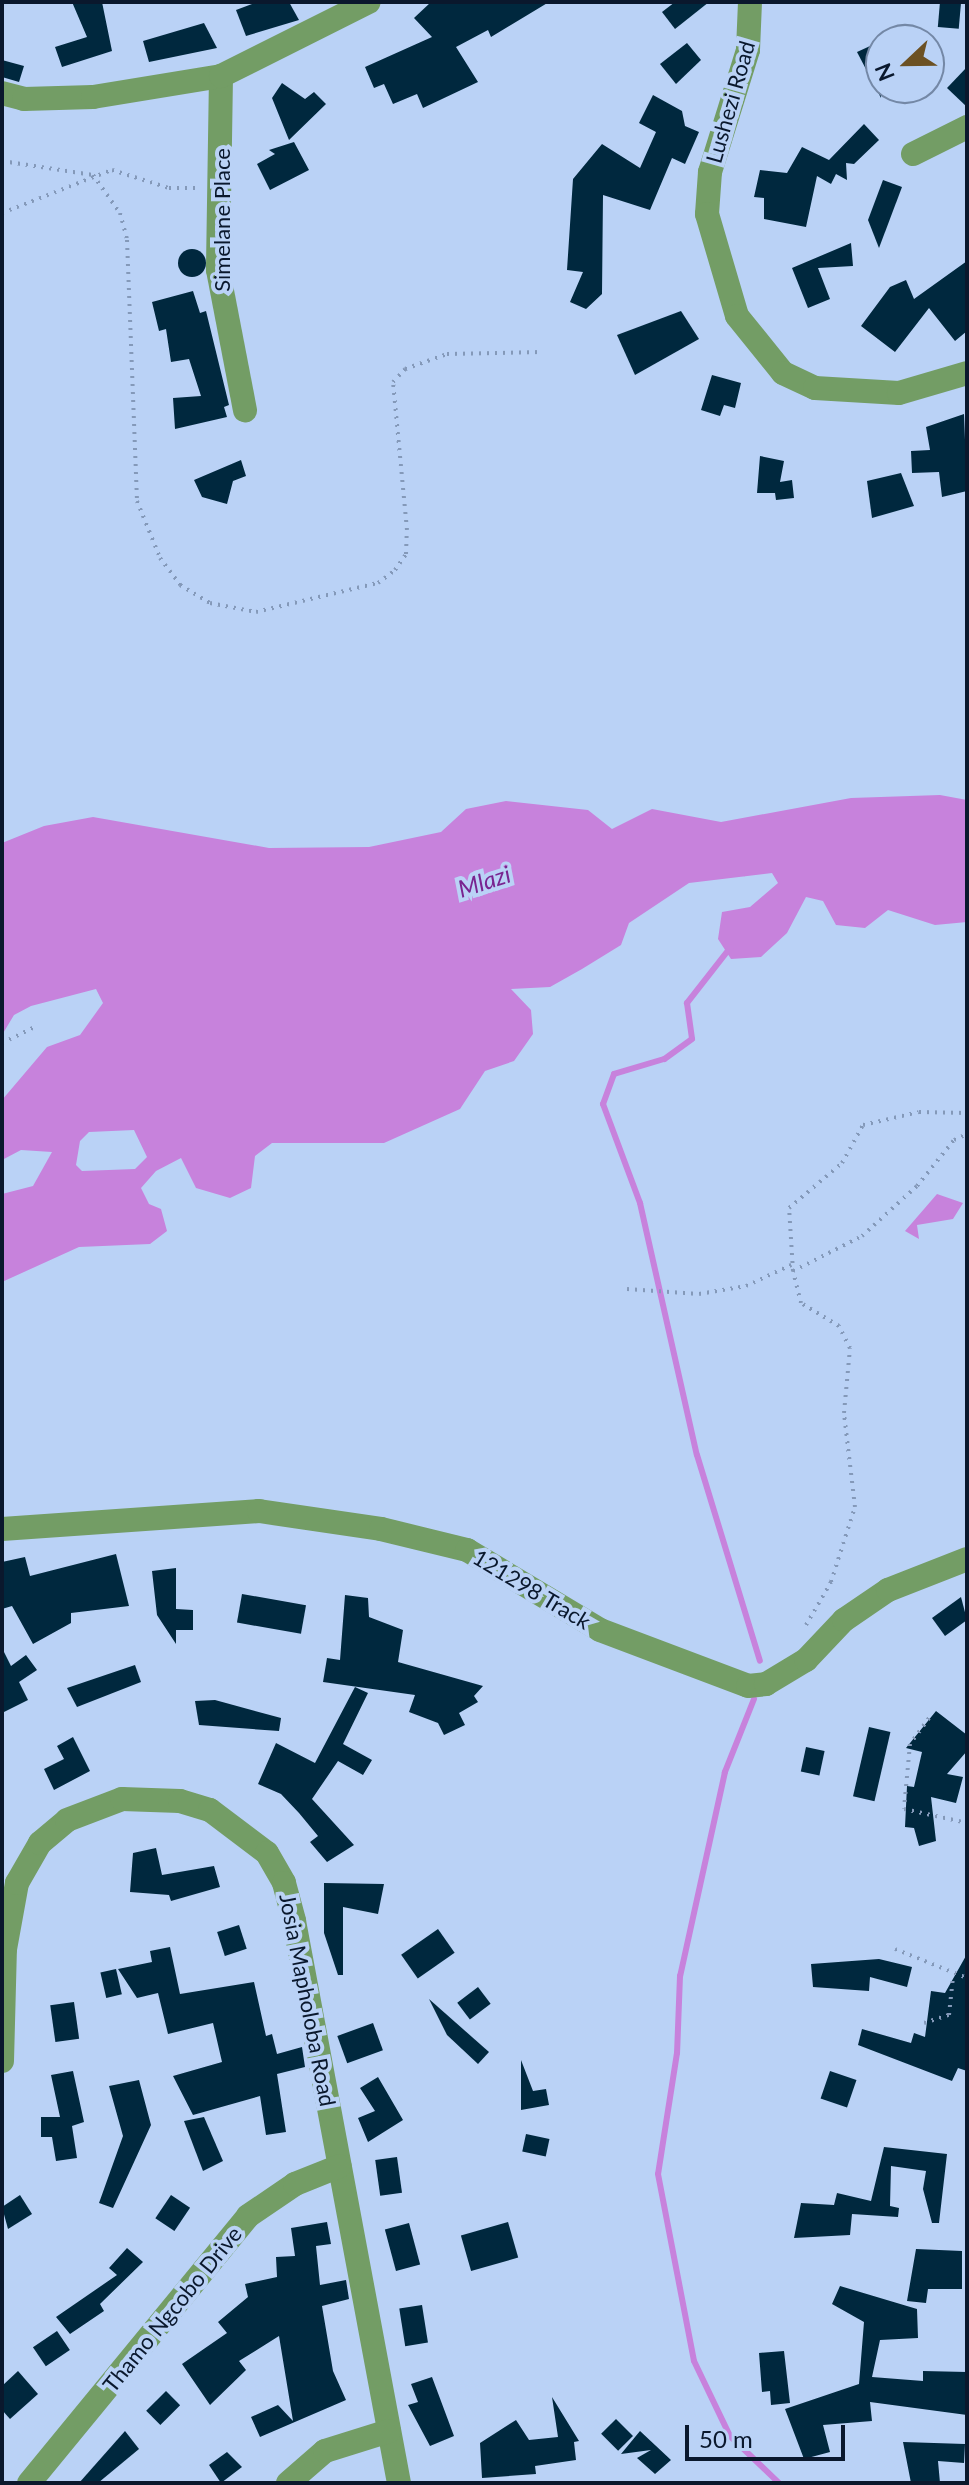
<!DOCTYPE html>
<html>
<head>
<meta charset="utf-8">
<style>
  body { margin:0 }
  #map { position:relative; width:969px; height:2485px; overflow:hidden; background:#bad2f6; font-family:Lato,sans-serif }
  div>[style] { position:absolute }
  [style*='--x'] { left:calc(var(--x)*1px); top:calc(var(--y)*1px); width:calc(var(--w)*1px); rotate:calc(var(--a)*1deg) }
  .water>* { inset:0; background:#c782dc }
  .stream>* { height:6px; margin:-3px; padding:0 3px; transform-origin:3px; border-radius:3px; background:#c782dc }
  .building>* { inset:0; background:#00283e; transform-origin:0 0 }
  .round { border-radius:50% }
  .path>* { height:4px; margin-top:-2px; transform-origin:0; background:repeating-linear-gradient(90deg,#8499b9 0 2px,transparent 0 8px) }
  .minor>* { height:24px; margin:-12px; padding:0 12px; transform-origin:12px; border-radius:12px; background:#739d65 }
  span { translate:-50% -50%; white-space:nowrap; text-align:center; line-height:1.15; -webkit-text-stroke:8px #bad2f6; paint-order:stroke }
  .street-label { font-size:22px; color:#0a182d }
  .water-label { font-size:24px; color:#792490; font-style:italic }
  .frame { position:absolute; inset:0; border:4px solid #0a182d; pointer-events:none }
  .north { position:absolute; left:865px; top:24px; width:80px; height:80px; box-sizing:border-box; background:#bad2f6; border:2px solid #7488a6; border-radius:50%; rotate:248deg; font-size:22px; font-weight:700; line-height:32px; text-align:center; color:#0a182d }
  .north::after { content:''; display:block; margin:auto; width:28px; height:36px; background:#6c5123; clip-path:polygon(50% 0,100% 100%,50% 72%,0 100%) }
  .scale { position:absolute; left:685px; top:2425px; width:160px; height:36px; box-sizing:border-box; border:4px solid #0a182d; border-top:0; padding-left:10px; font-size:24px; line-height:28px; white-space:nowrap; color:#0a182d; -webkit-text-stroke:6px #bad2f6; paint-order:stroke }
</style>
</head>
<body>
<div id="map">
  <div class="water">
    <div style="clip-path:polygon(evenodd,940px 795px,967px 800px,967px 922px,935px 925px,888px 910px,865px 928px,836px 925px,823px 901px,806px 897px,787px 933px,761px 957px,731px 959px,718px 939px,722px 912px,750px 907px,778px 883px,772px 873px,689px 883px,629px 923px,621px 945px,582px 969px,550px 987px,511px 989px,531px 1010px,533px 1034px,514px 1061px,485px 1071px,460px 1109px,384px 1143px,272px 1143px,255px 1156px,251px 1188px,230px 1198px,196px 1188px,181px 1158px,156px 1171px,141px 1188px,149px 1204px,161px 1209px,167px 1231px,150px 1244px,79px 1247px,2px 1282px,2px 1194px,33px 1186px,52px 1152px,21px 1150px,2px 1160px,2px 1100px,47px 1047px,80px 1035px,103px 1003px,96px 989px,31px 1006px,14px 1015px,2px 1035px,2px 843px,44px 826px,93px 817px,269px 848px,369px 847px,441px 832px,466px 809px,506px 801px,588px 810px,612px 829px,652px 809px,721px 822px,851px 798px,940px 795px,134px 1130px,147px 1157px,135px 1169px,82px 1171px,76px 1165px,80px 1141px,89px 1132px,134px 1130px)"></div>
    <div style="clip-path:polygon(937px 1194px,963px 1203px,953px 1219px,917px 1225px,919px 1239px,905px 1231px)"></div>
  </div>
  <div class="stream">
    <div style="--x:730;--y:948;--w:70;--a:128"></div>
    <div style="--x:687;--y:1003;--w:36;--a:82"></div>
    <div style="--x:692;--y:1039;--w:34;--a:144"></div>
    <div style="--x:664;--y:1059;--w:52;--a:163.3"></div>
    <div style="--x:614;--y:1074;--w:32;--a:110"></div>
    <div style="--x:603;--y:1104;--w:106;--a:69.5"></div>
    <div style="--x:640;--y:1203;--w:258;--a:77.3"></div>
    <div style="--x:697;--y:1455;--w:215;--a:73"></div>
    <div style="--x:754;--y:1699;--w:79;--a:111.7"></div>
    <div style="--x:725;--y:1772;--w:209;--a:102.4"></div>
    <div style="--x:680;--y:1976;--w:77;--a:92.2"></div>
    <div style="--x:677;--y:2053;--w:122;--a:98.9"></div>
    <div style="--x:658;--y:2174;--w:190;--a:79.1"></div>
    <div style="--x:694;--y:2361;--w:83;--a:64.4"></div>
    <div style="--x:730;--y:2436;--w:68;--a:43.8"></div>
  </div>
  <div class="building">
    <div style="clip-path:polygon(72px 2px,102px 2px,112px 51px,62px 67px,55px 47px,87px 37px)"></div>
    <div style="clip-path:polygon(257px 2px,289px 2px,299px 20px,246px 36px,236px 10px)"></div>
    <div style="clip-path:polygon(431px 2px,549px 2px,491px 37px,488px 30px,456px 47px,478px 82px,423px 108px,417px 94px,393px 104px,384px 84px,374px 88px,365px 67px,432px 37px,414px 18px)"></div>
    <div style="clip-path:polygon(675px 2px,709px 2px,675px 29px,662px 12px)"></div>
    <div style="left:940px;top:2px;width:21px;height:25px;rotate:5deg"></div>
    <div style="clip-path:polygon(204px 23px,217px 48px,149px 62px,143px 41px)"></div>
    <div style="clip-path:polygon(881px 41px,881px 98px,857px 52px)"></div>
    <div style="clip-path:polygon(687px 43px,701px 60px,676px 84px,660px 64px)"></div>
    <div style="clip-path:polygon(2px 60px,24px 66px,19px 82px,2px 77px)"></div>
    <div style="clip-path:polygon(967px 67px,967px 107px,947px 88px)"></div>
    <div style="clip-path:polygon(282px 83px,305px 99px,314px 92px,326px 104px,289px 140px,272px 98px)"></div>
    <div style="clip-path:polygon(653px 95px,682px 111px,685px 126px,699px 132px,685px 164px,672px 158px,650px 210px,603px 195px,602px 294px,586px 309px,570px 302px,583px 272px,567px 270px,573px 179px,602px 144px,640px 168px,656px 132px,639px 123px)"></div>
    <div style="clip-path:polygon(864px 124px,879px 140px,854px 164px,846px 163px,847px 180px,836px 174px,831px 184px,817px 176px,806px 227px,764px 219px,764px 198px,754px 197px,760px 170px,787px 173px,802px 147px,829px 160px)"></div>
    <div style="clip-path:polygon(294px 142px,309px 170px,270px 190px,257px 164px,275px 154px,269px 150px)"></div>
    <div style="clip-path:polygon(883px 180px,902px 187px,879px 248px,868px 220px)"></div>
    <div style="clip-path:polygon(851px 243px,853px 266px,818px 268px,830px 299px,808px 308px,792px 268px)"></div>
    <div class="round" style="left:178px;top:249px;width:28px;height:28px"></div>
    <div style="clip-path:polygon(967px 261px,967px 331px,955px 341px,929px 308px,895px 352px,861px 326px,890px 287px,906px 280px,914px 299px)"></div>
    <div style="clip-path:polygon(193px 291px,200px 313px,206px 311px,229px 405px,224px 407px,227px 417px,175px 429px,173px 398px,201px 396px,189px 359px,171px 362px,166px 329px,159px 331px,152px 302px)"></div>
    <div style="clip-path:polygon(681px 311px,699px 339px,635px 375px,617px 335px)"></div>
    <div style="clip-path:polygon(712px 375px,741px 383px,735px 408px,724px 405px,720px 416px,701px 410px)"></div>
    <div style="clip-path:polygon(964px 414px,967px 491px,942px 497px,939px 472px,912px 473px,911px 451px,930px 450px,926px 427px)"></div>
    <div style="clip-path:polygon(760px 456px,784px 461px,780px 482px,792px 480px,794px 498px,776px 500px,775px 493px,757px 493px)"></div>
    <div style="clip-path:polygon(241px 460px,246px 476px,233px 481px,227px 504px,202px 497px,194px 480px)"></div>
    <div style="clip-path:polygon(901px 473px,914px 506px,872px 518px,867px 481px)"></div>
    <div style="clip-path:polygon(116px 1554px,129px 1606px,71px 1613px,71px 1623px,33px 1644px,12px 1606px,2px 1609px,2px 1562px,25px 1557px,30px 1576px)"></div>
    <div style="clip-path:polygon(176px 1568px,176px 1609px,193px 1610px,193px 1630px,176px 1630px,176px 1644px,157px 1615px,152px 1571px)"></div>
    <div style="left:242px;top:1594px;width:65px;height:29px;rotate:10deg"></div>
    <div style="clip-path:polygon(345px 1595px,368px 1598px,369px 1617px,403px 1630px,398px 1662px,483px 1686px,474px 1696px,478px 1702px,459px 1713px,465px 1725px,444px 1735px,438px 1723px,409px 1712px,415px 1695px,323px 1682px,327px 1658px,340px 1660px)"></div>
    <div style="clip-path:polygon(961px 1597px,967px 1620px,945px 1636px,932px 1618px)"></div>
    <div style="clip-path:polygon(2px 1648px,11px 1666px,26px 1655px,37px 1670px,19px 1682px,28px 1700px,2px 1713px)"></div>
    <div style="clip-path:polygon(135px 1665px,141px 1682px,77px 1707px,67px 1688px)"></div>
    <div style="clip-path:polygon(355px 1687px,368px 1693px,343px 1744px,372px 1760px,363px 1775px,338px 1761px,312px 1799px,354px 1845px,327px 1862px,310px 1842px,318px 1836px,299px 1813px,281px 1794px,258px 1784px,276px 1743px,315px 1763px)"></div>
    <div style="clip-path:polygon(215px 1700px,281px 1718px,279px 1731px,199px 1725px,195px 1701px)"></div>
    <div style="clip-path:polygon(936px 1711px,967px 1735px,967px 1751px,947px 1774px,963px 1777px,956px 1803px,931px 1797px,936px 1841px,919px 1846px,914px 1828px,905px 1827px,907px 1786px,914px 1787px,922px 1752px,906px 1748px)"></div>
    <div style="left:869px;top:1727px;width:22px;height:71px;rotate:13deg"></div>
    <div style="clip-path:polygon(73px 1737px,90px 1771px,54px 1790px,44px 1769px,64px 1759px,57px 1746px)"></div>
    <div style="left:806px;top:1747px;width:19px;height:25px;rotate:12deg"></div>
    <div style="clip-path:polygon(156px 1848px,162px 1875px,214px 1866px,220px 1887px,171px 1901px,169px 1895px,130px 1892px,133px 1853px)"></div>
    <div style="clip-path:polygon(324px 1883px,384px 1884px,378px 1914px,343px 1907px,343px 1975px,338px 1975px,324px 1933px)"></div>
    <div style="left:239px;top:1925px;width:25px;height:23px;rotate:72deg"></div>
    <div style="left:438px;top:1929px;width:29px;height:45px;rotate:55deg"></div>
    <div style="clip-path:polygon(170px 1947px,180px 1994px,254px 1982px,266px 2036px,272px 2034px,277px 2054px,302px 2047px,305px 2067px,277px 2074px,286px 2132px,266px 2135px,260px 2096px,193px 2115px,173px 2076px,222px 2062px,213px 2023px,168px 2034px,158px 1993px,137px 1998px,118px 1969px,152px 1962px,150px 1951px)"></div>
    <div style="clip-path:polygon(967px 1954px,967px 2071px,958px 2068px,952px 2081px,858px 2045px,862px 2029px,911px 2043px,914px 2033px,925px 2037px,931px 1991px,945px 1993px)"></div>
    <div style="clip-path:polygon(879px 1959px,912px 1967px,907px 1987px,870px 1977px,869px 1991px,813px 1987px,811px 1964px)"></div>
    <div style="left:116px;top:1969px;width:26px;height:16px;rotate:77deg"></div>
    <div style="left:478px;top:1987px;width:21px;height:26px;rotate:53deg"></div>
    <div style="clip-path:polygon(429px 1999px,489px 2052px,478px 2064px,447px 2035px)"></div>
    <div style="left:74px;top:2002px;width:37px;height:24px;rotate:82deg"></div>
    <div style="left:373px;top:2023px;width:29px;height:38px;rotate:70deg"></div>
    <div style="clip-path:polygon(521px 2060px,533px 2091px,546px 2089px,549px 2105px,521px 2110px)"></div>
    <div style="clip-path:polygon(73px 2071px,84px 2122px,72px 2126px,77px 2158px,56px 2161px,52px 2137px,41px 2137px,41px 2117px,60px 2117px,51px 2075px)"></div>
    <div style="left:830px;top:2071px;width:28px;height:29px;rotate:19deg"></div>
    <div style="clip-path:polygon(378px 2077px,403px 2120px,368px 2142px,358px 2118px,375px 2111px,360px 2088px)"></div>
    <div style="clip-path:polygon(139px 2080px,151px 2125px,113px 2208px,99px 2203px,123px 2136px,109px 2086px)"></div>
    <div style="clip-path:polygon(204px 2117px,223px 2161px,203px 2171px,184px 2121px)"></div>
    <div style="left:526px;top:2134px;width:24px;height:18px;rotate:12deg"></div>
    <div style="clip-path:polygon(884px 2147px,947px 2154px,939px 2223px,932px 2223px,923px 2189px,926px 2171px,891px 2166px,890px 2206px,899px 2208px,898px 2217px,852px 2214px,850px 2235px,794px 2238px,801px 2203px,834px 2205px,837px 2193px,871px 2201px)"></div>
    <div style="left:397px;top:2157px;width:36px;height:22px;rotate:82deg"></div>
    <div style="clip-path:polygon(20px 2195px,32px 2214px,8px 2229px,2px 2207px)"></div>
    <div style="left:171px;top:2195px;width:23px;height:28px;rotate:34deg"></div>
    <div style="clip-path:polygon(327px 2222px,331px 2244px,316px 2246px,320px 2285px,346px 2280px,349px 2299px,322px 2306px,333px 2371px,346px 2400px,260px 2437px,251px 2417px,278px 2405px,293px 2421px,279px 2336px,239px 2361px,246px 2370px,210px 2405px,182px 2364px,227px 2333px,218px 2322px,248px 2297px,245px 2284px,277px 2277px,276px 2257px,295px 2256px,291px 2228px)"></div>
    <div style="left:508px;top:2222px;width:37px;height:49px;rotate:74deg"></div>
    <div style="left:409px;top:2223px;width:43px;height:25px;rotate:75deg"></div>
    <div style="clip-path:polygon(127px 2248px,143px 2262px,100px 2304px,104px 2311px,70px 2334px,56px 2317px,117px 2275px,109px 2268px)"></div>
    <div style="clip-path:polygon(916px 2249px,962px 2251px,962px 2289px,928px 2289px,926px 2303px,907px 2301px)"></div>
    <div style="clip-path:polygon(840px 2286px,917px 2309px,918px 2338px,880px 2340px,872px 2377px,923px 2381px,923px 2371px,967px 2372px,967px 2415px,870px 2402px,872px 2421px,823px 2425px,830px 2452px,804px 2459px,785px 2409px,859px 2384px,864px 2322px,832px 2304px)"></div>
    <div style="left:422px;top:2305px;width:38px;height:23px;rotate:81deg"></div>
    <div style="left:57px;top:2331px;width:23px;height:29px;rotate:56deg"></div>
    <div style="clip-path:polygon(784px 2351px,790px 2403px,771px 2405px,770px 2391px,762px 2392px,759px 2353px)"></div>
    <div style="clip-path:polygon(18px 2371px,38px 2394px,10px 2419px,2px 2410px,2px 2386px)"></div>
    <div style="clip-path:polygon(432px 2377px,454px 2436px,430px 2446px,408px 2405px,418px 2402px,411px 2384px)"></div>
    <div style="left:166px;top:2391px;width:20px;height:28px;rotate:45deg"></div>
    <div style="clip-path:polygon(552px 2397px,579px 2441px,574px 2442px,576px 2460px,535px 2466px,536px 2474px,482px 2478px,480px 2443px,516px 2420px,529px 2440px,558px 2437px)"></div>
    <div style="left:616px;top:2419px;width:24px;height:21px;rotate:45deg"></div>
    <div style="clip-path:polygon(125px 2431px,139px 2449px,98px 2483px,79px 2483px)"></div>
    <div style="clip-path:polygon(640px 2431px,671px 2460px,655px 2474px,637px 2458px,651px 2450px,621px 2454px)"></div>
    <div style="clip-path:polygon(903px 2442px,965px 2444px,964px 2463px,938px 2461px,940px 2483px,911px 2483px)"></div>
    <div style="clip-path:polygon(227px 2452px,242px 2467px,221px 2483px,209px 2465px)"></div>
  </div>
  <div class="path">
    <div style="--x:2;--y:161;--w:92;--a:8.7"></div>
    <div style="--x:93;--y:175;--w:47;--a:54.6"></div>
    <div style="--x:120;--y:213;--w:28;--a:75"></div>
    <div style="--x:127;--y:240;--w:261;--a:87.8"></div>
    <div style="--x:137;--y:501;--w:61;--a:68"></div>
    <div style="--x:160;--y:558;--w:34;--a:53"></div>
    <div style="--x:180;--y:585;--w:35;--a:31"></div>
    <div style="--x:210;--y:603;--w:47;--a:11.1"></div>
    <div style="--x:256;--y:612;--w:125;--a:-13.4"></div>
    <div style="--x:378;--y:583;--w:21;--a:-37"></div>
    <div style="--x:395;--y:570;--w:19;--a:-55"></div>
    <div style="--x:406;--y:554;--w:24;--a:-88"></div>
    <div style="--x:407;--y:530;--w:149;--a:-95.4"></div>
    <div style="--x:393;--y:382;--w:18;--a:-47"></div>
    <div style="--x:405;--y:369;--w:45;--a:-19.7"></div>
    <div style="--x:447;--y:354;--w:94;--a:-1.2"></div>
    <div style="--x:2;--y:213;--w:118;--a:-21.4"></div>
    <div style="--x:112;--y:170;--w:60;--a:17.5"></div>
    <div style="--x:169;--y:188;--w:28;--a:0"></div>
    <div style="--x:2;--y:1043;--w:39;--a:-26"></div>
    <div style="--x:793;--y:1271;--w:63;--a:-93.6"></div>
    <div style="--x:789;--y:1208;--w:70;--a:-40.3"></div>
    <div style="--x:842;--y:1163;--w:43;--a:-61.1"></div>
    <div style="--x:863;--y:1125;--w:57;--a:-13.1"></div>
    <div style="--x:919;--y:1112;--w:48;--a:1.2"></div>
    <div style="--x:627;--y:1289;--w:72;--a:4"></div>
    <div style="--x:699;--y:1294;--w:48;--a:-9.7"></div>
    <div style="--x:746;--y:1286;--w:50;--a:-25"></div>
    <div style="--x:806;--y:1625;--w:50;--a:-59.8"></div>
    <div style="--x:831;--y:1582;--w:79;--a:-72.3"></div>
    <div style="--x:855;--y:1507;--w:95;--a:-96.7"></div>
    <div style="--x:844;--y:1413;--w:65;--a:-84.7"></div>
    <div style="--x:850;--y:1348;--w:25;--a:-117"></div>
    <div style="--x:839;--y:1326;--w:44;--a:-148.8"></div>
    <div style="--x:801;--y:1303;--w:33;--a:-104"></div>
    <div style="--x:793;--y:1271;--w:77;--a:-26.9"></div>
    <div style="--x:862;--y:1236;--w:74;--a:-42.3"></div>
    <div style="--x:917;--y:1186;--w:59;--a:-51.2"></div>
    <div style="--x:954;--y:1140;--w:14;--a:-25"></div>
    <div style="--x:929;--y:1718;--w:32;--a:126"></div>
    <div style="--x:910;--y:1744;--w:65;--a:95.3"></div>
    <div style="--x:904;--y:1809;--w:65;--a:12.5"></div>
    <div style="--x:895;--y:1949;--w:78;--a:21.9"></div>
    <div style="--x:924;--y:2023;--w:26;--a:-18"></div>
    <div style="--x:949;--y:2015;--w:38;--a:-84"></div>
    <div style="--x:965;--y:2127;--w:2;--a:0"></div>
  </div>
  <div class="minor">
    <div style="--x:750;--y:2;--w:48;--a:92.4"></div>
    <div style="--x:748;--y:50;--w:128;--a:107.3"></div>
    <div style="--x:710;--y:172;--w:42;--a:94.1"></div>
    <div style="--x:707;--y:214;--w:106;--a:73.6"></div>
    <div style="--x:737;--y:316;--w:73;--a:51.1"></div>
    <div style="--x:783;--y:373;--w:35;--a:25"></div>
    <div style="--x:815;--y:388;--w:84;--a:3.4"></div>
    <div style="--x:899;--y:393;--w:71;--a:-16.4"></div>
    <div style="--x:221;--y:76;--w:194;--a:90.9"></div>
    <div style="--x:218;--y:270;--w:143;--a:79.1"></div>
    <div style="--x:2;--y:93;--w:23;--a:15"></div>
    <div style="--x:24;--y:99;--w:69;--a:-1.7"></div>
    <div style="--x:93;--y:97;--w:130;--a:-9.3"></div>
    <div style="--x:221;--y:76;--w:165;--a:-26.6"></div>
    <div style="--x:913;--y:154;--w:60;--a:-26.6"></div>
    <div style="--x:2;--y:1529;--w:258;--a:-4"></div>
    <div style="--x:259;--y:1511;--w:123;--a:8.4"></div>
    <div style="--x:381;--y:1529;--w:89;--a:13.7"></div>
    <div style="--x:467;--y:1550;--w:155;--a:31"></div>
    <div style="--x:600;--y:1630;--w:158;--a:20.7"></div>
    <div style="--x:748;--y:1686;--w:18;--a:-6"></div>
    <div style="--x:766;--y:1684;--w:47;--a:-31"></div>
    <div style="--x:806;--y:1660;--w:55;--a:-46.5"></div>
    <div style="--x:844;--y:1620;--w:53;--a:-34.3"></div>
    <div style="--x:888;--y:1590;--w:85;--a:-21.4"></div>
    <div style="--x:2;--y:2061;--w:112;--a:-88.5"></div>
    <div style="--x:5;--y:1949;--w:67;--a:-79.7"></div>
    <div style="--x:17;--y:1883;--w:46;--a:-60.1"></div>
    <div style="--x:40;--y:1843;--w:35;--a:-40"></div>
    <div style="--x:67;--y:1820;--w:59;--a:-20.9"></div>
    <div style="--x:122;--y:1799;--w:58;--a:2"></div>
    <div style="--x:180;--y:1801;--w:31;--a:17"></div>
    <div style="--x:210;--y:1810;--w:71;--a:37"></div>
    <div style="--x:267;--y:1853;--w:34;--a:60"></div>
    <div style="--x:284;--y:1883;--w:39;--a:75"></div>
    <div style="--x:294;--y:1921;--w:572;--a:79.42"></div>
    <div style="--x:29;--y:2483;--w:345;--a:-50.6"></div>
    <div style="--x:248;--y:2216;--w:57;--a:-34.2"></div>
    <div style="--x:295;--y:2184;--w:48;--a:-21.8"></div>
    <div style="--x:288;--y:2483;--w:49;--a:-40.9"></div>
    <div style="--x:325;--y:2451;--w:67;--a:-17.4"></div>
  </div>
  <div class="street-label">
    <span style="left:730px;top:102px;rotate:-74deg">Lushezi Road</span>
    <span style="left:222px;top:220px;rotate:-90deg">Simelane Place</span>
    <span style="left:532px;top:1589px;rotate:31deg">121298 Track</span>
    <span style="left:308px;top:2000px;rotate:79deg">Josia Mapholoba Road</span>
    <span style="left:172px;top:2309px;rotate:-51deg">Thamo Ngcobo Drive</span>
  </div>
  <div class="water-label">
    <span style="left:484px;top:881px;rotate:-18deg">Mlazi</span>
  </div>
  <div class="frame"></div>
  <div class="north">N</div>
  <div class="scale">50 m</div>
</div>
</body>
</html>
